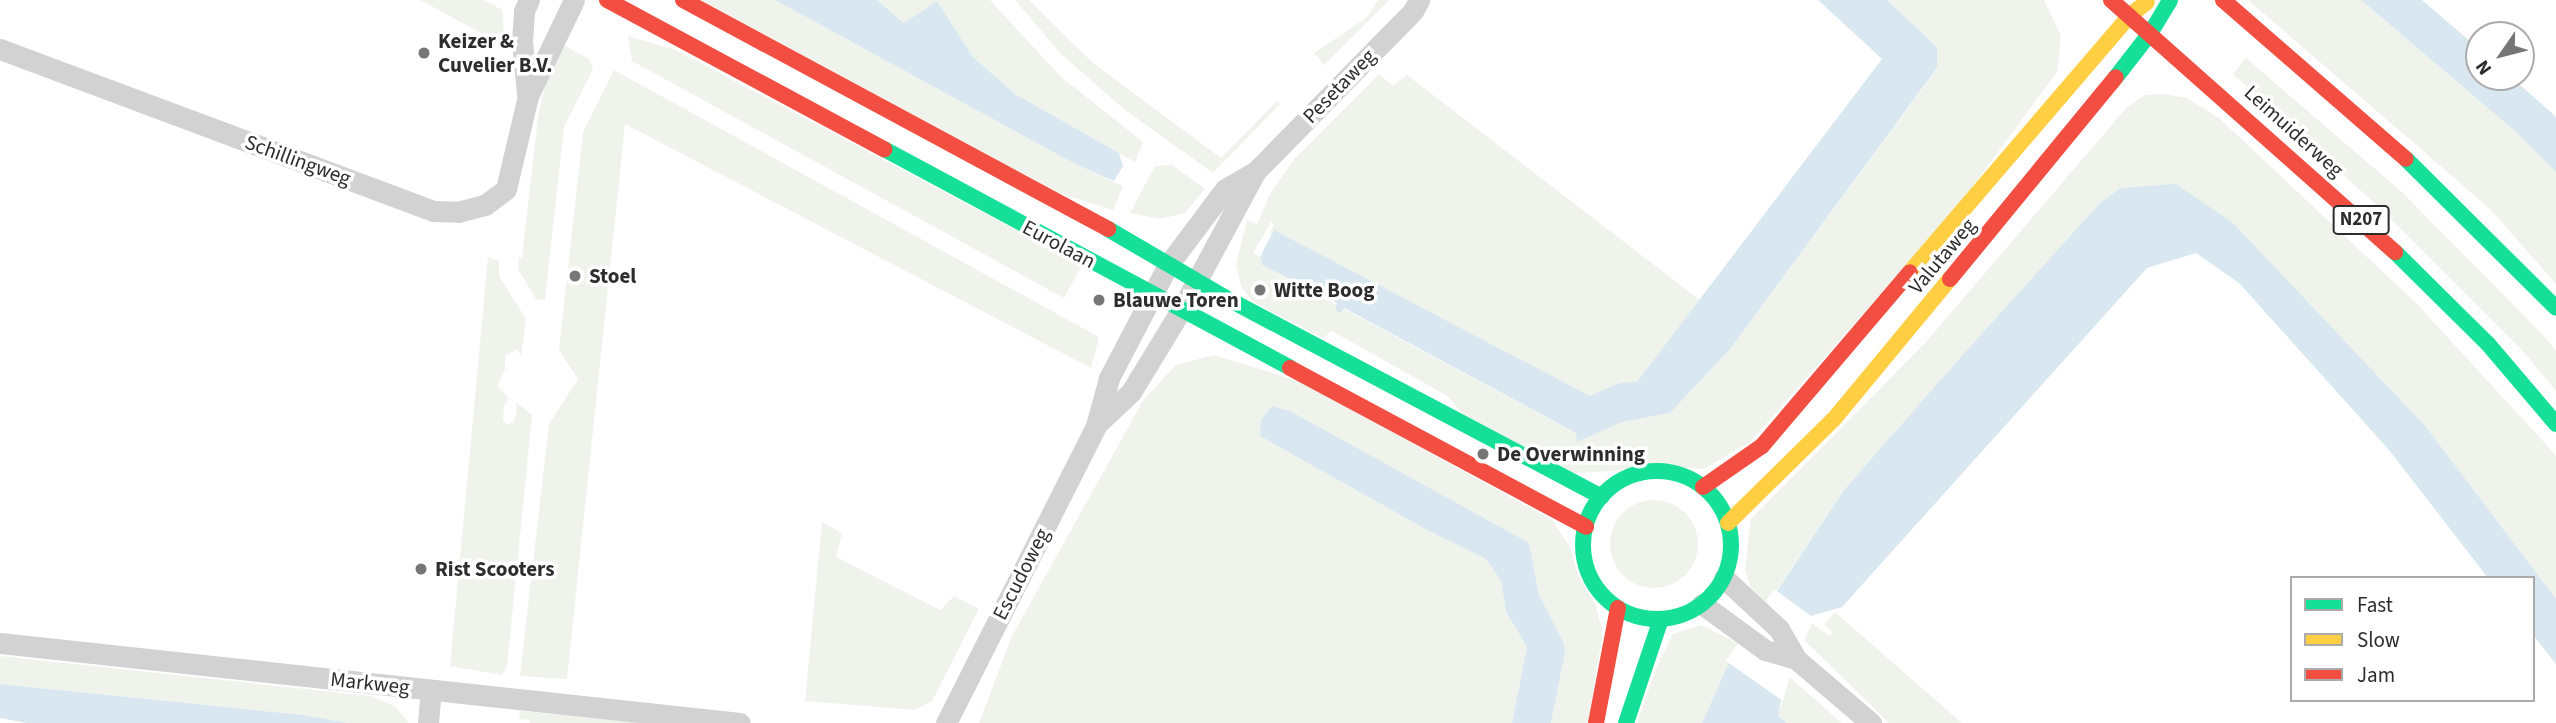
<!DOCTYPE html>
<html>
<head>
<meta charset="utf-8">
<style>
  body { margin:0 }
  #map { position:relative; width:2556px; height:723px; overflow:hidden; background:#fff; font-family:"Source Sans 3",sans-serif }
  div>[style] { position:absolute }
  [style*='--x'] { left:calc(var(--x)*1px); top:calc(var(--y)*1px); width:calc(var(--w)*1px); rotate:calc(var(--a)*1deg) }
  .green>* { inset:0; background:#f0f3ec }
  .round { border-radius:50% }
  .water>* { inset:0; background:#d9e8f0 }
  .pier>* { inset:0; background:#fff }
  .street>* { height:21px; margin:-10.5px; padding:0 10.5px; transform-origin:10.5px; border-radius:10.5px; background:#d2d2d2 }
  .fast>* { height:16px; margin:-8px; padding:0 8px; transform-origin:8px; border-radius:8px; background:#16e098 }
  .fast>.ring { margin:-8px; padding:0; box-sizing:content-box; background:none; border:16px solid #16e098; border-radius:50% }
  .slow>* { height:16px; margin:-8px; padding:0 8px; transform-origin:8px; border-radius:8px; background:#ffcf43 }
  .jam>* { height:16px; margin:-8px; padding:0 8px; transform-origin:8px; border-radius:8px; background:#f24e42 }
  .dots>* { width:19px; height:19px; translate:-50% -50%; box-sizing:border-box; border:4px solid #fff; border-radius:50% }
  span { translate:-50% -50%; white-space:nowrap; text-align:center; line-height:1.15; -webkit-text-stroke:7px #fff; paint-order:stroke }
  .shield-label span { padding:2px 5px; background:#fff; border:2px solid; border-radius:5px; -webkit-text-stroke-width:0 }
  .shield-label { font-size:19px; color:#2d2d2d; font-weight:700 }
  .poi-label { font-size:21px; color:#2d2d2d; font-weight:700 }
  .left { translate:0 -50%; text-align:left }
  .street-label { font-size:21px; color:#2d2d2d }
  .legend { position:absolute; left:2290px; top:576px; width:245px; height:126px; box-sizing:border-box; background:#fff; border:2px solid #ababab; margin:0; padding:9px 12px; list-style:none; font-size:21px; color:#2d2d2d }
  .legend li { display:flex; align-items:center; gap:14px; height:35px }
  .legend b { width:35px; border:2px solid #ababab }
  .north { position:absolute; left:2465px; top:21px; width:70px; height:70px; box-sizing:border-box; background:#fff; border:2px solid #ababab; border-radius:50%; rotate:235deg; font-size:19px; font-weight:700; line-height:28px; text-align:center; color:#2d2d2d }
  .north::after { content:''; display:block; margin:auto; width:24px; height:32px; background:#767676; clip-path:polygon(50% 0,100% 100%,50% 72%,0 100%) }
</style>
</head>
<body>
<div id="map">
  <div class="green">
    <div style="clip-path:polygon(420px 0,484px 0,502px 10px,505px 46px)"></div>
    <div style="clip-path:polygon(701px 0,775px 0,1077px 165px,1123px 186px,1113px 210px,1059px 193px)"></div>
    <div style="clip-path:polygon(877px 0,990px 0,1060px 76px,1143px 142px,1135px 162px,1015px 94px,973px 57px,937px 1px,904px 23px)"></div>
    <div style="clip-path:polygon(1015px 0,1029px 0,1093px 63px,1221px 158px,1277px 101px,1280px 104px,1213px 173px,1125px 110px,1062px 55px)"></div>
    <div style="clip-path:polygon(1378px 0,1389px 0,1324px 65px,1314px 53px,1366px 18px)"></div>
    <div style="clip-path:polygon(1887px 0,2044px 0,2061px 36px,2057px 72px,1959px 205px,1751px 441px,1704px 469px,1652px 465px,1614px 471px,1573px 473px,1464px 416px,1449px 397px,1332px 331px,1323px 338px,1253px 302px,1241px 286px,1236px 264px,1247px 220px,1257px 224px,1270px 194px,1294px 159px,1379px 74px,1393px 86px,1407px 75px,1705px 304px,1645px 379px,1588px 401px,1270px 233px,1274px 224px,1271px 222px,1253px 253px,1260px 257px,1262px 265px,1583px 437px,1622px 422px,1670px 413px,1731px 348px,1937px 69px,1937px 47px)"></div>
    <div style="clip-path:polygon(2248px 0,2361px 0,2516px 132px,2556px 172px,2556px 284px,2489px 208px)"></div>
    <div style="clip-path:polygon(628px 36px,676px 50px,1082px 265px,1064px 298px,632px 61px)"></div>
    <div style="clip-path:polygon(563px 45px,589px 59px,593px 69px,564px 127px,545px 300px,536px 299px,518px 269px,519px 257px,522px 258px,538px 117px,545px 85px)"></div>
    <div style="clip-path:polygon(2246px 58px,2403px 193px,2544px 336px,2556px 351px,2556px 391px,2522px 350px,2383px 211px,2233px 74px)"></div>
    <div style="clip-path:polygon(614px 70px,1099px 337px,1091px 368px,625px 124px,567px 679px,520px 676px,549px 424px,578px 379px,559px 350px,583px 132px)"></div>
    <div style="clip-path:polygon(2163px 94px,2187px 98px,2220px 119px,2417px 304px,2553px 452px,2556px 457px,2556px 599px,2427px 428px,2120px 188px,2100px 203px,1844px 490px,1773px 596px,1830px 636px,1833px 632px,1824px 624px,1835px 612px,1962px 723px,1889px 723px,1751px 588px,1745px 569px,1751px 519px,1926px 342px,2127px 107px,2145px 95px)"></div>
    <div style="clip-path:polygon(1172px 165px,1205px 189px,1185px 213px,1160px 219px,1130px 213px,1155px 166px)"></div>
    <div style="clip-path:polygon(488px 257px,499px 261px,499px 276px,526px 319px,521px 357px,518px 349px,505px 356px,505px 370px,497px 386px,509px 398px,504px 406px,503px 420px,507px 425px,512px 423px,517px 413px,516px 402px,532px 415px,507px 666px,502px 675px,450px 666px)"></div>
    <div style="clip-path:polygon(1214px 355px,1302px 382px,1552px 520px,1570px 547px,1578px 575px,1595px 604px,1603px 632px,1588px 723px,1551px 723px,1565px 652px,1564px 643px,1539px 595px,1529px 543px,1260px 436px,1427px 530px,1486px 559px,1501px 581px,1506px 612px,1527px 647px,1512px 723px,979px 723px,1012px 636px,1144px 399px,1176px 365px)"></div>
    <div class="round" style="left:1610px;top:500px;width:88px;height:88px"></div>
    <div style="clip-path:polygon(822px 522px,842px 533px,836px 557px,940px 610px,954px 596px,979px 609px,932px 701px,915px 710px,805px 701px)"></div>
    <div style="clip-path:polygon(1701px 625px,1741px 645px,1786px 674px,1842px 723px,1787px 723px,1777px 716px,1783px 700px,1730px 662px,1702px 723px,1637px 723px,1657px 666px,1673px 634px)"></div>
    <div style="clip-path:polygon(0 656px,371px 696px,395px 706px,409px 723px,348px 723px,304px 715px,0 684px)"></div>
    <div style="clip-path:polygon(520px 711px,642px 723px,530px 723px,530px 720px,519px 719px)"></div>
  </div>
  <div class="water">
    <div style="clip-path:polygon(775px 0,877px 0,904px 23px,937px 1px,973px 57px,1015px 94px,1119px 153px,1123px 166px,1114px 181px,1077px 165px)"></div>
    <div style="clip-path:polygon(1818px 0,1887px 0,1937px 47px,1937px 68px,1731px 348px,1670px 413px,1622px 422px,1577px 442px,1576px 433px,1344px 308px,1340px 313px,1335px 310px,1337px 303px,1262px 265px,1260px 257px,1274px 230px,1590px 396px,1619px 383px,1637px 382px,1882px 59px)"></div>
    <div style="clip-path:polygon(2361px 0,2422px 0,2479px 49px,2479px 77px,2511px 77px,2553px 114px,2556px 117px,2556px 172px,2516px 132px)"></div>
    <div style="clip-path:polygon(2176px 184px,2233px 223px,2427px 428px,2556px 599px,2556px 664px,2533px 635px,2533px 578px,2488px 578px,2389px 450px,2239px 283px,2196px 253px,2147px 268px,1842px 607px,1811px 616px,1786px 674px,1778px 716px,1787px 723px,1702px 723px,1728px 665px,1844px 490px,1960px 358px,2100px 203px,2120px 188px)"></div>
    <div style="clip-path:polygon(1272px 406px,1290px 411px,1529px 543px,1539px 595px,1564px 643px,1565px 652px,1551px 723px,1512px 723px,1527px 647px,1506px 612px,1501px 581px,1486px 559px,1427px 530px,1260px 436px,1261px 420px)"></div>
    <div style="clip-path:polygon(0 684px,304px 715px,348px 723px,26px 723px,0 718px)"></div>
  </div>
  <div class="pier">
    <div style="clip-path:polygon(1774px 589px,1814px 618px,1790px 675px,1783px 701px,1726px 661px)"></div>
  </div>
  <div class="street">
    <div style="--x:0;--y:49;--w:463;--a:20.5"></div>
    <div style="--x:434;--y:211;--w:24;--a:2"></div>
    <div style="--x:458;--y:212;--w:28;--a:-15"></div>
    <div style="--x:485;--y:205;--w:26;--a:-37"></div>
    <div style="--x:506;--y:189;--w:96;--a:-76.7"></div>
    <div style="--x:528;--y:96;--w:106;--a:-64.4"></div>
    <div style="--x:527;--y:94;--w:53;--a:-95.4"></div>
    <div style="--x:522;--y:41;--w:30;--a:-86"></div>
    <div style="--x:524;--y:11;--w:12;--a:-66"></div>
    <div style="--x:1096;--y:425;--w:48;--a:-43.3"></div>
    <div style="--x:1131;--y:392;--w:96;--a:-58.6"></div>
    <div style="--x:1181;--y:310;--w:158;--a:-61.7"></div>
    <div style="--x:1724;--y:578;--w:75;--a:42.8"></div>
    <div style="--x:1779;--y:629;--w:34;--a:60"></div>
    <div style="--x:1796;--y:659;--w:99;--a:40.5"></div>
    <div style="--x:1702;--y:604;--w:78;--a:36.1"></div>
    <div style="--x:1765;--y:650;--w:32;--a:16"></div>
    <div style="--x:0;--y:643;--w:744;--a:6.17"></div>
    <div style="--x:428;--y:723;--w:33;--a:-85"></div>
    <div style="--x:946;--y:723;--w:333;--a:-63.2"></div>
    <div style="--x:1096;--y:426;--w:50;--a:-74.8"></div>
    <div style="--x:1109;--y:378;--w:127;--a:-62.4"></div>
    <div style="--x:1168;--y:265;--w:95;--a:-53.1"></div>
    <div style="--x:1225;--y:189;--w:36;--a:-30"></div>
    <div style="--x:1256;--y:171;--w:224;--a:-45.5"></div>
    <div style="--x:1413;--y:11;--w:13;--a:-61"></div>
  </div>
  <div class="fast">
    <div style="--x:2116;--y:77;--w:57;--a:-52.1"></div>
    <div style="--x:2151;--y:32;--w:37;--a:-59"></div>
    <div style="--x:884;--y:149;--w:461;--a:28.3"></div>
    <div style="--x:2406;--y:159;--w:211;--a:44.8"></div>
    <div style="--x:1108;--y:229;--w:137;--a:30.3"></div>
    <div style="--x:1226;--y:298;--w:425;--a:27.9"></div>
    <div style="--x:2395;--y:252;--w:131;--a:44.7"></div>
    <div style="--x:2488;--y:344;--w:105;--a:49.6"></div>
    <div class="ring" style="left:1583px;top:471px;width:132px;height:132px"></div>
    <div style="--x:1626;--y:723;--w:110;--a:-71.4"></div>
  </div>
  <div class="slow">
    <div style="--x:1910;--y:272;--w:338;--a:-49.4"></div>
    <div style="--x:2130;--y:15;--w:21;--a:-37"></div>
    <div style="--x:1728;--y:523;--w:148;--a:-44.5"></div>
    <div style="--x:1834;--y:419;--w:182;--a:-50.4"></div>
  </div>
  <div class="jam">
    <div style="--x:607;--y:0;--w:315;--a:28.3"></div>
    <div style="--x:683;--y:0;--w:483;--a:28.3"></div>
    <div style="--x:2111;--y:0;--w:380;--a:41.6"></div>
    <div style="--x:2223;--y:0;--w:242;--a:41"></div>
    <div style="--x:1950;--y:279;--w:261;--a:-50.6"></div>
    <div style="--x:1290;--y:368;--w:336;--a:28.2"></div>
    <div style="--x:1703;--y:487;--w:72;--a:-34.8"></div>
    <div style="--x:1762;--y:446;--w:228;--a:-49.6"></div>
    <div style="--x:1596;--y:723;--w:117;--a:-79.2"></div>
  </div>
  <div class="dots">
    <div style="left:424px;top:53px;background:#767676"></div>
    <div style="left:575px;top:276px;background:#767676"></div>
    <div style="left:1260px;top:290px;background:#767676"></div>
    <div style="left:1099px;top:300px;background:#767676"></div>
    <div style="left:1483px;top:454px;background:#767676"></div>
    <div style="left:421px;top:569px;background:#767676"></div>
  </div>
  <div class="shield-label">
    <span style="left:2361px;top:220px">N207</span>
  </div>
  <div class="poi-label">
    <span class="left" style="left:438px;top:53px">Keizer &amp;<br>Cuvelier B.V.</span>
    <span class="left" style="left:589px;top:276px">Stoel</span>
    <span class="left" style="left:1274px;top:290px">Witte Boog</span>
    <span class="left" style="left:1113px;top:300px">Blauwe Toren</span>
    <span class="left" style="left:1497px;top:454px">De Overwinning</span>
    <span class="left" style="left:435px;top:569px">Rist Scooters</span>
  </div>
  <div class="street-label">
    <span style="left:1339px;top:86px;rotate:-46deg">Pesetaweg</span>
    <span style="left:2294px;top:131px;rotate:42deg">Leimuiderweg</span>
    <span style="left:298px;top:160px;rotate:20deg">Schillingweg</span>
    <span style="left:1059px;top:244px;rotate:28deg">Eurolaan</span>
    <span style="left:1942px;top:256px;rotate:-50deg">Valutaweg</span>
    <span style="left:1021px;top:574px;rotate:-63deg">Escudoweg</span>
    <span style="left:370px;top:683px;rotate:6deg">Markweg</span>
  </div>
  <ul class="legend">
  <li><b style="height:9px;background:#16e098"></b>Fast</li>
  <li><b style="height:9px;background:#ffcf43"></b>Slow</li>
  <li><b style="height:9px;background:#f24e42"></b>Jam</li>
  </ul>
  <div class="north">N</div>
</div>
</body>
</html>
